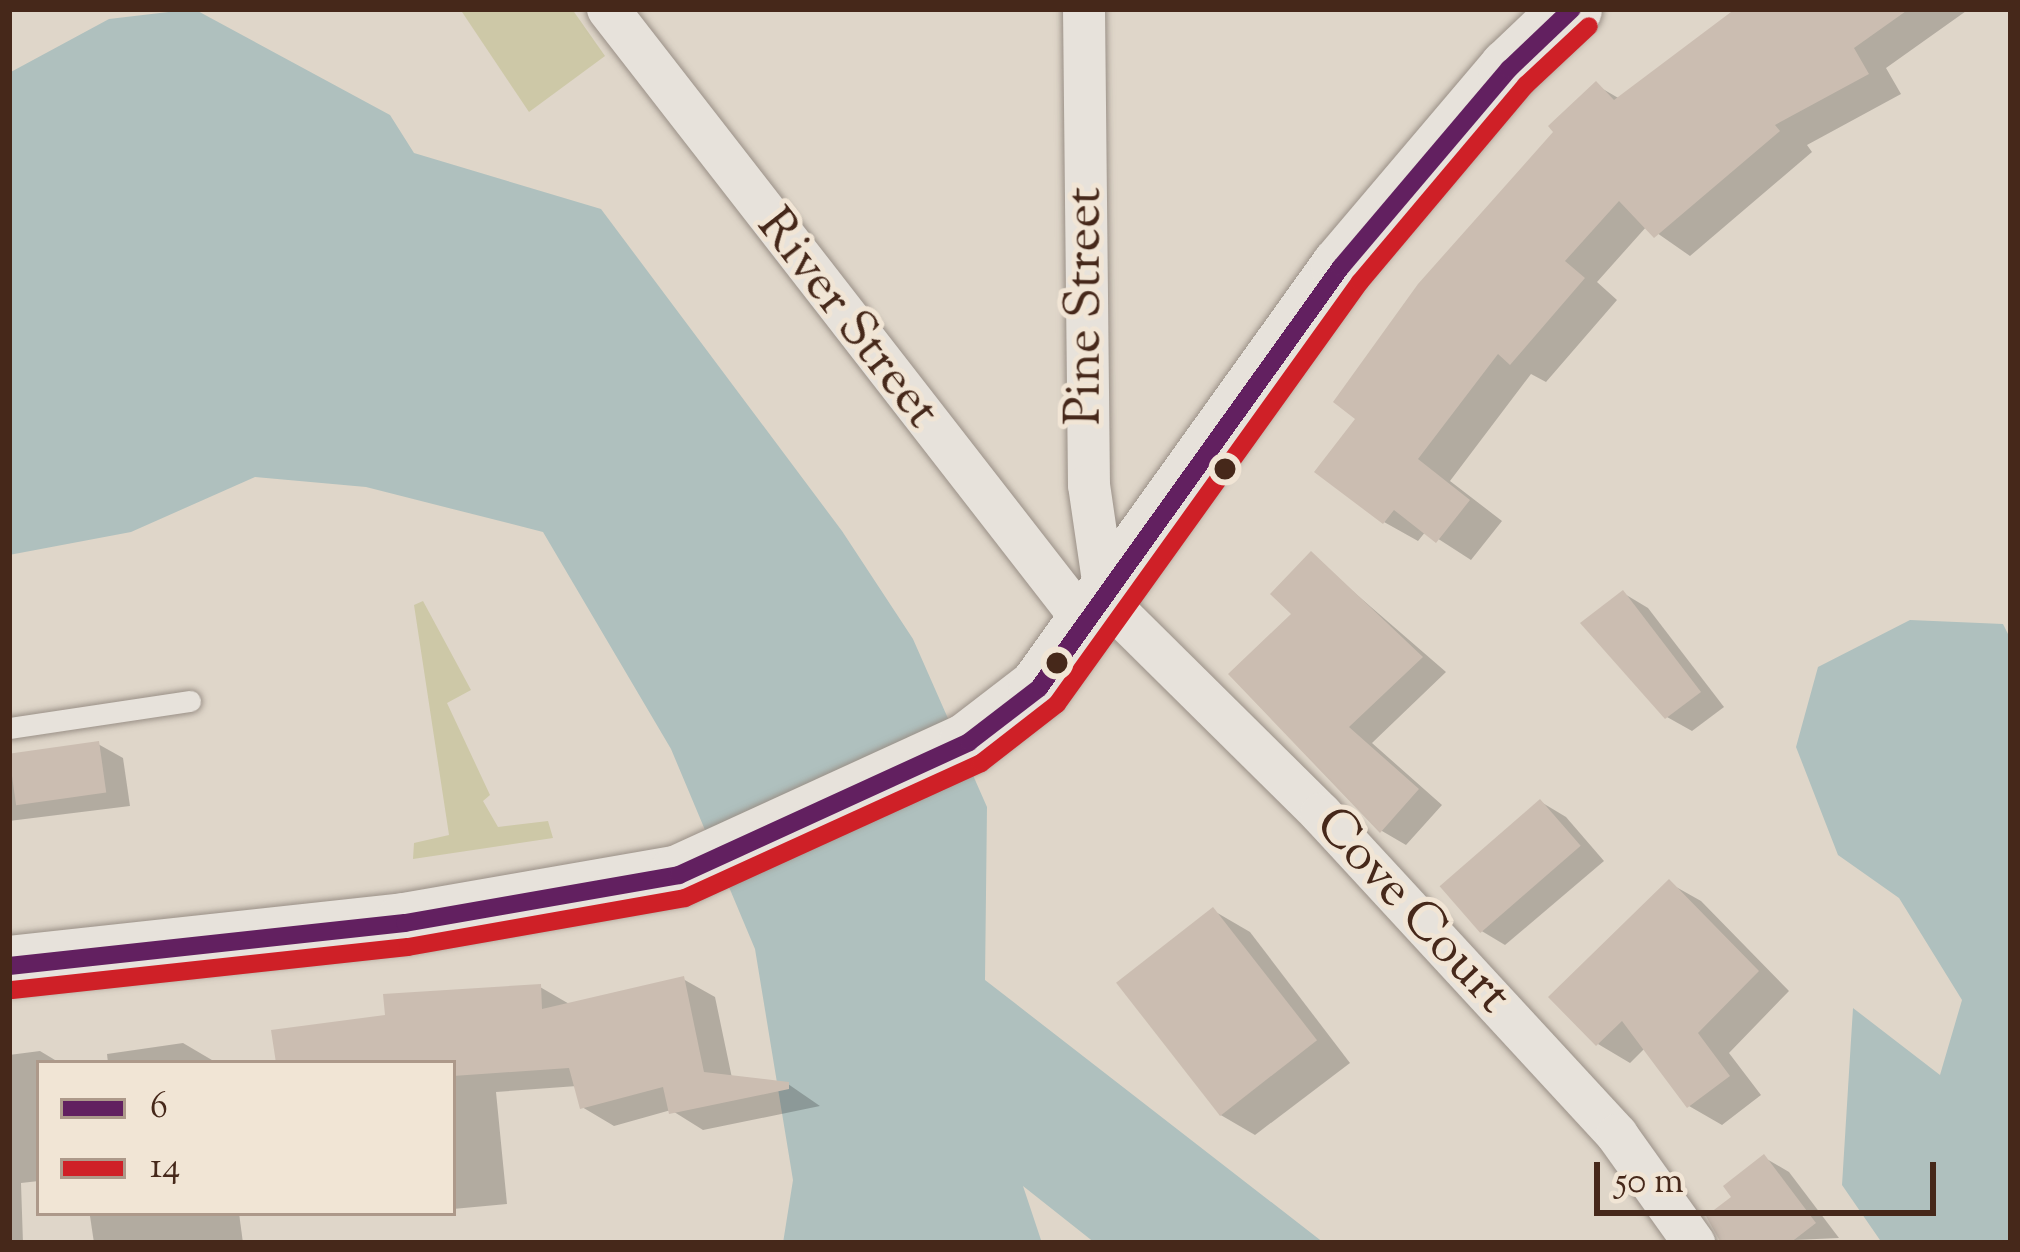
<!DOCTYPE html>
<html>
<head>
<meta charset="utf-8">
<style>
  body { margin:0 }
  #map { position:relative; width:2020px; height:1252px; overflow:hidden; background:#dfd6c9; font-family:"Sorts Mill Goudy",serif }
  div>[style] { position:absolute }
  [style*='--x'] { left:calc(var(--x)*1px); top:calc(var(--y)*1px); width:calc(var(--w)*1px); rotate:calc(var(--a)*1deg) }
  .green>* { inset:0; background:#cdc8a7 }
  .water>* { inset:0; background:#afc0be }
  .shadow>* { inset:0; background:#0003 }
  .building>* { inset:0; background:#cbbdb1; transform-origin:0 0 }
  .roads { filter:drop-shadow(0 0 3px #9a9087) drop-shadow(0 0 3px #9a9087) }
  .lane>* { height:21px; margin:-10.5px; padding:0 10.5px; transform-origin:10.5px; border-radius:10.5px; background:#e7e2db }
  .street>* { height:42px; margin:-21px; padding:0 21px; transform-origin:21px; border-radius:21px; background:#e7e2db }
  .secondary>* { height:60px; margin:-30px; padding:0 30px; transform-origin:30px; border-radius:30px; background:#e7e2db }
  .bus-1>* { height:18px; margin:-9px; padding:0 9px; transform-origin:9px; border-radius:9px; background:#622060 }
  .bus-2>* { height:18px; margin:-9px; padding:0 9px; transform-origin:9px; border-radius:9px; background:#cf2027 }
  .dots>* { width:33px; height:33px; translate:-50% -50%; box-sizing:border-box; border:6px solid #f1e5d5; border-radius:50% }
  span { translate:-50% -50%; white-space:nowrap; text-align:center; line-height:1.15; -webkit-text-stroke:10px #f1e5d5; paint-order:stroke }
  .street-label { font-size:51px; color:#46281a }
  .frame { position:absolute; inset:0; border:12px solid #46281a; pointer-events:none }
  .legend { position:absolute; left:36px; top:1060px; width:420px; height:156px; box-sizing:border-box; background:#f1e5d5; border:3px solid #ad998a; margin:0; padding:15px 21px; list-style:none; font-size:36px; color:#46281a }
  .legend li { display:flex; align-items:center; gap:24px; height:60px }
  .legend b { width:60px; border:3px solid #ad998a }
  .scale { position:absolute; left:1594px; top:1162px; width:342px; height:54px; box-sizing:border-box; border:6px solid #46281a; border-top:0; padding-left:15px; font-size:36px; line-height:42px; white-space:nowrap; color:#46281a; -webkit-text-stroke:9px #f1e5d5; paint-order:stroke }
</style>
</head>
<body>
<div id="map">
  <div class="green">
    <div style="clip-path:polygon(460px 9px,572px 9px,605px 56px,529px 112px)"></div>
    <div style="clip-path:polygon(423px 601px,471px 690px,447px 703px,490px 795px,483px 801px,498px 827px,548px 821px,553px 838px,413px 859px,414px 843px,449px 835px,414px 605px)"></div>
  </div>
  <div class="water">
    <div style="clip-path:polygon(194px 9px,390px 115px,414px 153px,601px 209px,842px 531px,913px 639px,987px 807px,985px 980px,1324px 1243px,1095px 1243px,1023px 1186px,1042px 1243px,783px 1243px,793px 1180px,755px 949px,671px 749px,543px 532px,366px 487px,255px 477px,131px 532px,9px 555px,9px 73px,109px 19px)"></div>
    <div style="clip-path:polygon(1910px 620px,2003px 624px,2011px 640px,2011px 1243px,1882px 1243px,1842px 1185px,1853px 1008px,1940px 1075px,1962px 1000px,1899px 898px,1838px 855px,1796px 747px,1818px 667px)"></div>
  </div>
  <div class="shadow">
    <div style="clip-path:polygon(1740px 9px,1969px 9px,1886px 68px,1901px 94px,1807px 145px,1812px 152px,1690px 256px,1647px 226px,1597px 282px,1617px 300px,1546px 382px,1531px 374px,1450px 481px,1502px 521px,1471px 560px,1426px 531px,1418px 541px,1384px 522px,1596px 85px,1620px 99px)"></div>
    <div style="clip-path:polygon(1311px 555px,1446px 672px,1372px 743px,1442px 805px,1406px 845px,1382px 831px,1295px 614px)"></div>
    <div style="clip-path:polygon(1623px 593px,1648px 608px,1724px 707px,1692px 731px,1667px 717px)"></div>
    <div style="clip-path:polygon(98px 744px,123px 758px,130px 806px,9px 821px,9px 756px)"></div>
    <div style="clip-path:polygon(1541px 802px,1566px 817px,1604px 861px,1505px 945px,1480px 930px)"></div>
    <div style="clip-path:polygon(1669px 883px,1701px 901px,1789px 991px,1729px 1053px,1761px 1095px,1722px 1125px,1689px 1106px,1645px 1048px,1630px 1063px,1598px 1044px)"></div>
    <div style="clip-path:polygon(1214px 911px,1250px 932px,1350px 1063px,1255px 1135px,1219px 1114px)"></div>
    <div style="clip-path:polygon(683px 979px,715px 997px,732px 1078px,788px 1084px,820px 1106px,703px 1130px,671px 1110px,614px 1126px,582px 1107px,577px 1086px,496px 1092px,507px 1204px,453px 1209px,453px 1063px,279px 1063px,388px 1017px,540px 987px,571px 1005px)"></div>
    <div style="clip-path:polygon(183px 1043px,217px 1063px,108px 1063px,107px 1054px)"></div>
    <div style="clip-path:polygon(40px 1051px,60px 1063px,39px 1063px,39px 1181px,21px 1183px,23px 1243px,9px 1243px,9px 1055px)"></div>
    <div style="clip-path:polygon(1765px 1158px,1789px 1172px,1839px 1238px,1728px 1243px)"></div>
    <div style="clip-path:polygon(239px 1213px,243px 1243px,94px 1243px,90px 1216px)"></div>
  </div>
  <div class="building">
    <div style="clip-path:polygon(1735px 9px,1909px 9px,1854px 48px,1869px 74px,1775px 125px,1780px 131px,1654px 238px,1619px 201px,1565px 261px,1585px 278px,1510px 365px,1498px 354px,1418px 459px,1470px 500px,1436px 543px,1394px 510px,1383px 524px,1314px 472px,1355px 419px,1333px 402px,1418px 284px,1553px 132px,1548px 126px,1596px 81px,1614px 100px)"></div>
    <div style="clip-path:polygon(1311px 551px,1423px 657px,1349px 727px,1419px 789px,1380px 833px,1228px 674px,1291px 614px,1270px 594px)"></div>
    <div style="clip-path:polygon(1623px 590px,1701px 692px,1665px 719px,1580px 623px)"></div>
    <div style="left:99px;top:741px;width:52px;height:91px;rotate:82deg"></div>
    <div style="left:1540px;top:799px;width:62px;height:133px;rotate:49deg"></div>
    <div style="clip-path:polygon(1669px 879px,1759px 971px,1698px 1033px,1730px 1076px,1687px 1108px,1622px 1021px,1596px 1046px,1548px 997px)"></div>
    <div style="left:1213px;top:907px;width:169px;height:123px;rotate:52deg"></div>
    <div style="clip-path:polygon(684px 976px,704px 1072px,789px 1082px,789px 1089px,669px 1114px,663px 1087px,580px 1109px,569px 1068px,453px 1076px,453px 1063px,276px 1063px,271px 1030px,385px 1015px,383px 994px,541px 984px,542px 1009px)"></div>
    <div style="clip-path:polygon(1764px 1154px,1816px 1223px,1790px 1243px,1721px 1243px,1706px 1216px,1731px 1197px,1723px 1186px)"></div>
  </div>
  <div class="roads">
    <div class="lane">
      <div style="--x:9;--y:728;--w:183;--a:-8.5"></div>
    </div>
    <div class="street">
      <div style="--x:608;--y:9;--w:784;--a:52.15"></div>
      <div style="--x:1084;--y:9;--w:476;--a:89.4"></div>
      <div style="--x:1089;--y:485;--w:117;--a:81.7"></div>
      <div style="--x:1106;--y:601;--w:303;--a:44.7"></div>
      <div style="--x:1321;--y:814;--w:437;--a:47.3"></div>
      <div style="--x:1617;--y:1135;--w:133;--a:54.5"></div>
    </div>
    <div class="secondary">
      <div style="--x:9;--y:966;--w:398;--a:-6.2"></div>
      <div style="--x:405;--y:923;--w:278;--a:-9.9"></div>
      <div style="--x:679;--y:875;--w:319;--a:-24.6"></div>
      <div style="--x:969;--y:742;--w:88;--a:-37.6"></div>
      <div style="--x:1039;--y:688;--w:518;--a:-54.35"></div>
      <div style="--x:1341;--y:267;--w:260;--a:-49.7"></div>
      <div style="--x:1509;--y:69;--w:87;--a:-43.6"></div>
    </div>
  </div>
  <div class="bus-1">
    <div style="--x:9;--y:966;--w:398;--a:-6.2"></div>
    <div style="--x:405;--y:923;--w:278;--a:-9.9"></div>
    <div style="--x:679;--y:875;--w:319;--a:-24.6"></div>
    <div style="--x:969;--y:742;--w:88;--a:-37.6"></div>
    <div style="--x:1039;--y:688;--w:518;--a:-54.35"></div>
    <div style="--x:1341;--y:267;--w:260;--a:-49.7"></div>
    <div style="--x:1509;--y:69;--w:87;--a:-43.6"></div>
  </div>
  <div class="bus-2">
    <div style="--x:12;--y:990;--w:398;--a:-6.2"></div>
    <div style="--x:408;--y:947;--w:281;--a:-10"></div>
    <div style="--x:685;--y:898;--w:325;--a:-24.5"></div>
    <div style="--x:981;--y:763;--w:96;--a:-37.8"></div>
    <div style="--x:1057;--y:704;--w:520;--a:-54.32"></div>
    <div style="--x:1360;--y:282;--w:258;--a:-49.9"></div>
    <div style="--x:1526;--y:85;--w:86;--a:-43.1"></div>
  </div>
  <div class="dots">
    <div style="left:1225px;top:469px;background:#46281a"></div>
    <div style="left:1057px;top:663px;background:#46281a"></div>
  </div>
  <div class="street-label">
    <span style="left:1087px;top:306px;rotate:-90deg">Pine Street</span>
    <span style="left:846px;top:320px;rotate:52deg">River Street</span>
    <span style="left:1411px;top:912px;rotate:47deg">Cove Court</span>
  </div>
  <div class="frame"></div>
  <ul class="legend">
  <li><b style="height:15px;background:#622060"></b>6</li>
  <li><b style="height:15px;background:#cf2027"></b>14</li>
  </ul>
  <div class="scale">50 m</div>
</div>
</body>
</html>
